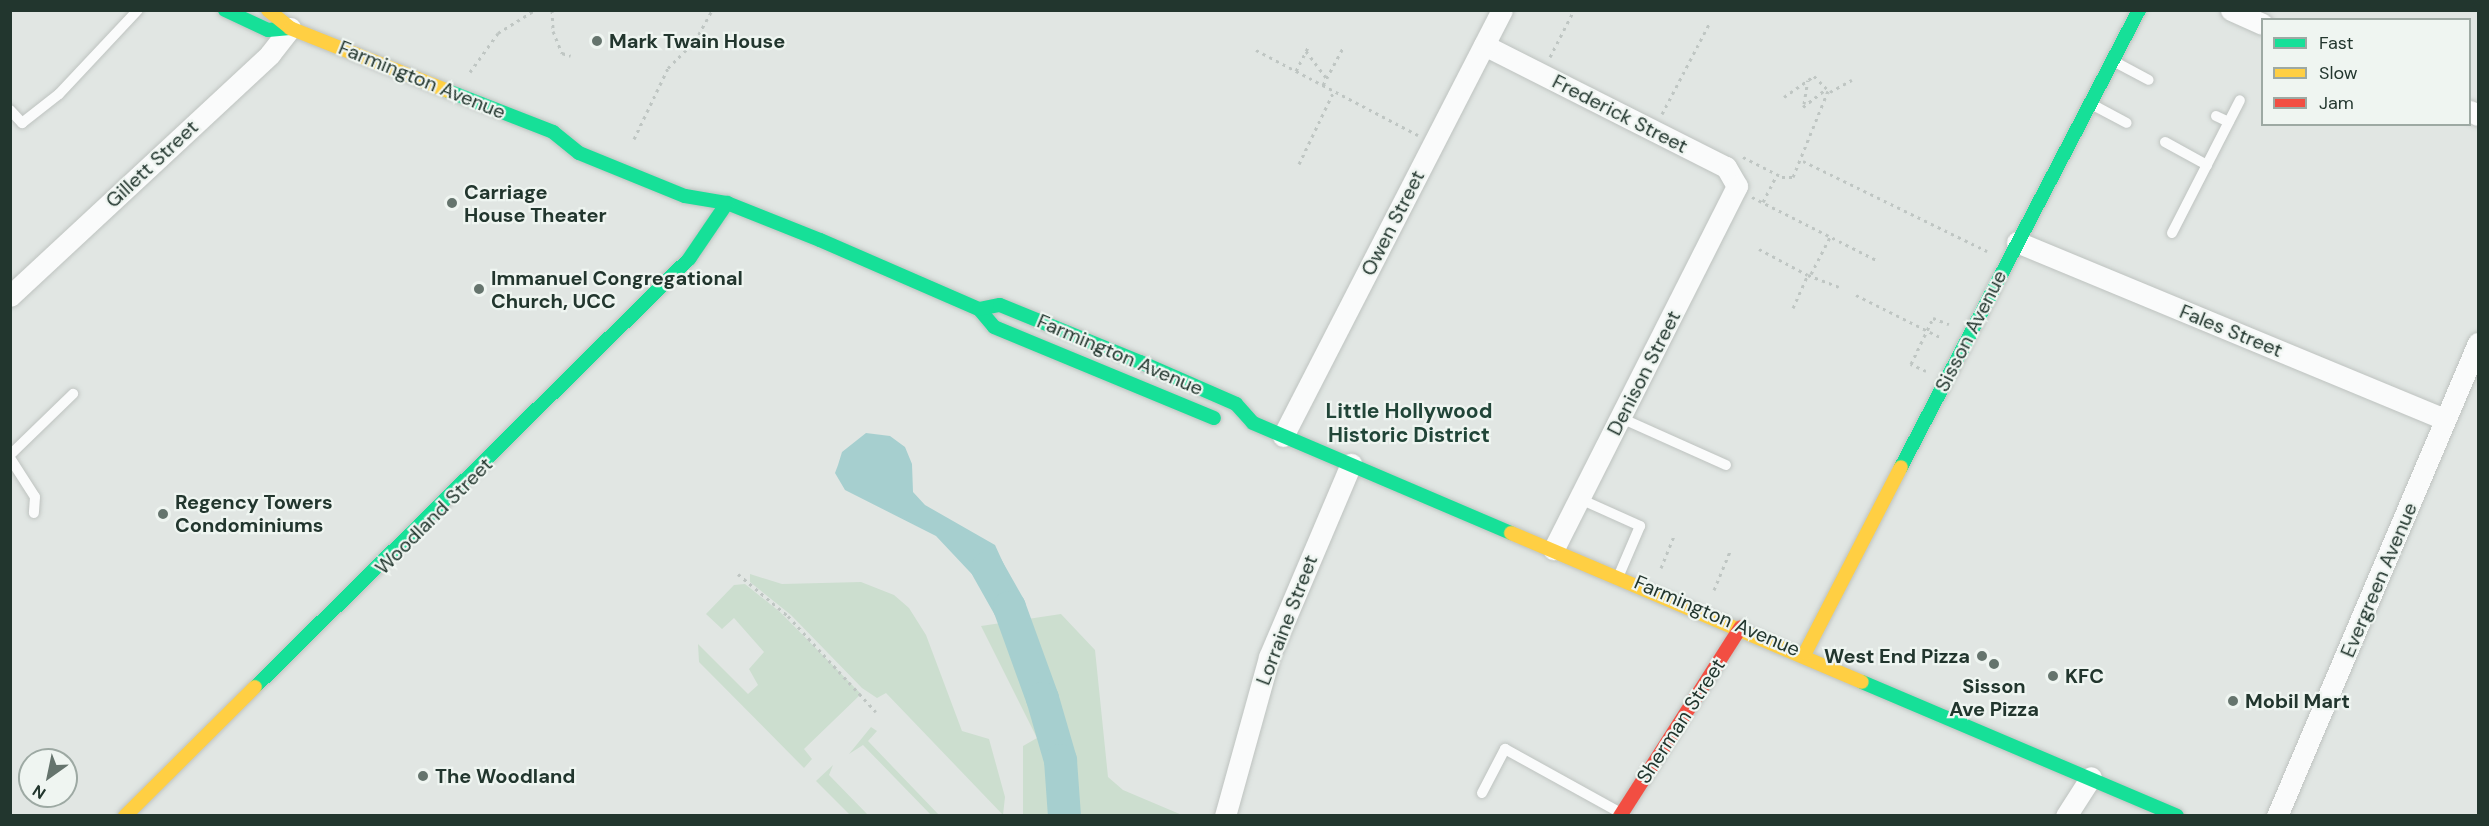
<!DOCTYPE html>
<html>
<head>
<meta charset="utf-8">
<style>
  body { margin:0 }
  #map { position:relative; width:2489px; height:826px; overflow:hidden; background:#e1e6e3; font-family:"DM Sans",sans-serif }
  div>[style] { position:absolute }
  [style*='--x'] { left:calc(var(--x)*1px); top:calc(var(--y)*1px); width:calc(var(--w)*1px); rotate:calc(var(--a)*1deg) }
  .green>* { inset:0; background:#ccdecf }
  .water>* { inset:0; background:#a6cfcf }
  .river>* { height:33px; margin:-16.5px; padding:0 16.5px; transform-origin:16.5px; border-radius:16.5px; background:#a6cfcf }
  .path>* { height:3px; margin-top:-1.5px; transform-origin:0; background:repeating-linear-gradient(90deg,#bfc6c3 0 3px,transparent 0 7.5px) }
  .roads { filter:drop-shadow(0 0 2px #bec3c0) drop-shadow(0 0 2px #bec3c0) }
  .lane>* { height:10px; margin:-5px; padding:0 5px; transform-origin:5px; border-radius:5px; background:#fafbfb }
  .street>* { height:21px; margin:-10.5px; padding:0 10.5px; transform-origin:10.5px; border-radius:10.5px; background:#fafbfb }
  .fast>* { height:14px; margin:-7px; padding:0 7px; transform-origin:7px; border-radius:7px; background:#16e098 }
  .slow>* { height:14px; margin:-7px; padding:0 7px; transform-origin:7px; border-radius:7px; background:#ffcf43 }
  .jam>* { height:14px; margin:-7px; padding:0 7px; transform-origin:7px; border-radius:7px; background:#f24e42 }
  .dots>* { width:16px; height:16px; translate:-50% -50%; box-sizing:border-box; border:3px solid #eff5f1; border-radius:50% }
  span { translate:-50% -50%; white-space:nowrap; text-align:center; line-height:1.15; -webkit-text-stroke:4.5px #eff5f1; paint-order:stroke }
  .poi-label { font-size:20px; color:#22362e; font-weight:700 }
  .left { translate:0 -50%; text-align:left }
  .right { translate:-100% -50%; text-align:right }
  .street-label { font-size:20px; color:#22362e }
  .neighbourhood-label { font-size:21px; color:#214538; font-weight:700 }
  .frame { position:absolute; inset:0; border:12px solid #22362e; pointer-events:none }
  .legend { position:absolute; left:2261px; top:18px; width:210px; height:108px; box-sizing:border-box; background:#eff5f1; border:2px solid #9da9a3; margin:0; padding:8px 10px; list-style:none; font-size:18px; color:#22362e }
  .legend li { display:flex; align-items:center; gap:12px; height:30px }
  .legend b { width:30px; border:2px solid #9da9a3 }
  .north { position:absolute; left:18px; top:748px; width:60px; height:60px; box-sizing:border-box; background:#eff5f1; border:2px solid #9da9a3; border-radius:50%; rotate:213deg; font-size:16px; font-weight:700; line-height:24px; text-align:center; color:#22362e }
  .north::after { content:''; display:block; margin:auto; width:21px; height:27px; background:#65746d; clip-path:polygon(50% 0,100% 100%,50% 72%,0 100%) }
</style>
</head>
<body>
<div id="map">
  <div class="green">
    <div style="clip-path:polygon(750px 574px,782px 584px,861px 582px,894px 595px,909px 608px,926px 635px,962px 731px,989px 739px,1005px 797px,1003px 815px,886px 693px,877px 698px,862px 688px,791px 615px,750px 582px)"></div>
    <div style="clip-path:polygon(745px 584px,780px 612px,861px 694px,804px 749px,812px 759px,804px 768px,699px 662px,698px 644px,748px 694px,758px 685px,749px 669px,764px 652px,734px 618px,722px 629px,706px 614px,734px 585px)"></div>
    <div style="clip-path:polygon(1061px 614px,1095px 650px,1108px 777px,1123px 790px,1182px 815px,1023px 815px,1023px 746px,1037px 738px,981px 626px)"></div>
    <div style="clip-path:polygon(871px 727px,877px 731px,868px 741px,939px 815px,931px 815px,863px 745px,849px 754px)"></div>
    <div style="clip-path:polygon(833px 765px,829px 775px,868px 815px,850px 815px,816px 781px)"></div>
  </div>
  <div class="water">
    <div style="clip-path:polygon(866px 433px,890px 436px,905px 447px,912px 464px,913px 492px,925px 505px,995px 545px,1021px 602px,994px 606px,984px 587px,936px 536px,845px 490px,835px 473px,838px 465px,842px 452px)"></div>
  </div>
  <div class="river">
    <div style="--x:987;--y:568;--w:45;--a:60.6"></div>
    <div style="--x:1009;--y:607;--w:97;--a:70.1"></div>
    <div style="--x:1042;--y:698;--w:65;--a:73.8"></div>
    <div style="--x:1060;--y:760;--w:56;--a:85.9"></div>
  </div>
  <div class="path">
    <div style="--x:552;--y:10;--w:21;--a:87"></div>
    <div style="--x:553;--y:31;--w:24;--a:68"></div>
    <div style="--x:562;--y:53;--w:9;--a:18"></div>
    <div style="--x:1256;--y:50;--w:183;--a:27.7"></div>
    <div style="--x:1306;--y:51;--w:34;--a:53"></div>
    <div style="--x:1550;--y:57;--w:53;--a:-62.9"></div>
    <div style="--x:1296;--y:71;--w:27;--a:-63"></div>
    <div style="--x:470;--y:72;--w:48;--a:-54.3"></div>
    <div style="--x:498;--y:33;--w:44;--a:-31.9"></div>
    <div style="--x:1323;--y:85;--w:44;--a:-61.7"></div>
    <div style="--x:1784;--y:97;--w:37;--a:-35"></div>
    <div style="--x:1814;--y:76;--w:23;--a:45"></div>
    <div style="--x:1830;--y:92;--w:25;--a:-29"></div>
    <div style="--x:1804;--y:104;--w:24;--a:-81"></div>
    <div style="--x:1803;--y:107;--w:28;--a:-38"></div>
    <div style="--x:1662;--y:114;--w:104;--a:-62.4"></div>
    <div style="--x:634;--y:139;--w:79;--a:-64.4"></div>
    <div style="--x:668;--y:68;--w:38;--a:-45"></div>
    <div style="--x:695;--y:41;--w:35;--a:-61"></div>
    <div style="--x:1743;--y:157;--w:44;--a:27.1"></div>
    <div style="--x:1782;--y:177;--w:11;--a:0"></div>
    <div style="--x:1793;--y:177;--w:93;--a:-67.9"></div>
    <div style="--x:1803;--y:161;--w:205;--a:26.1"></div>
    <div style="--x:1299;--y:164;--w:81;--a:-64.4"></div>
    <div style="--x:1752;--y:197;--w:139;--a:26.9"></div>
    <div style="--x:1763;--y:202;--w:30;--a:-63"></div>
    <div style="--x:1759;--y:249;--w:55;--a:28"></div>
    <div style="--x:1811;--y:274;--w:42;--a:-62.8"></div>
    <div style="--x:1856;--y:295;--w:96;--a:26.6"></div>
    <div style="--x:1793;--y:308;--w:36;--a:-66"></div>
    <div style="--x:1808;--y:275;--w:33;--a:21"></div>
    <div style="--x:1926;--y:371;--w:17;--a:-155"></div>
    <div style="--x:1911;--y:364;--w:51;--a:-64.4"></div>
    <div style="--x:1933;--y:318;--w:17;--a:21"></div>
    <div style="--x:1661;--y:568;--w:37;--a:-68"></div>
    <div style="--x:738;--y:574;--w:65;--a:40"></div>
    <div style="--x:788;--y:616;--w:130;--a:47.5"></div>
    <div style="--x:1714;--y:590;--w:44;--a:-67.5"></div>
  </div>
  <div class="roads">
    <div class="lane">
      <div style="--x:2115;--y:62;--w:38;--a:28"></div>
      <div style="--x:2093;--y:105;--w:38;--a:28"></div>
      <div style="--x:10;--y:110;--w:18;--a:47"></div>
      <div style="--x:22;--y:123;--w:47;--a:-38.1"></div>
      <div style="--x:59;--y:94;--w:115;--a:-46.8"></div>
      <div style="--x:2216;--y:116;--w:14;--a:25"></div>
      <div style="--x:2165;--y:142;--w:48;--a:28.7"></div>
      <div style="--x:2172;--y:233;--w:149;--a:-62.9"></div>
      <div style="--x:1621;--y:418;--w:115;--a:24.1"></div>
      <div style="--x:10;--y:455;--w:88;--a:-44.1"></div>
      <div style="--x:10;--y:458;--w:46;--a:57.3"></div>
      <div style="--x:35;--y:497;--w:16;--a:94"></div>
      <div style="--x:1580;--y:499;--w:66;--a:24.2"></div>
      <div style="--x:1640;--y:526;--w:53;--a:113.2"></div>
      <div style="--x:1482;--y:793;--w:50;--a:-62.4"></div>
      <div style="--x:1505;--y:749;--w:130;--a:28.9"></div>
    </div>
    <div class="street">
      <div style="--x:2231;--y:10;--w:34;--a:24"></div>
      <div style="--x:1484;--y:45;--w:271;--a:26.8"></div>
      <div style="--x:1726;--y:167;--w:22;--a:60"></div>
      <div style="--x:1737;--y:186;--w:407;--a:116.8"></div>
      <div style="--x:2470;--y:111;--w:9;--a:27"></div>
      <div style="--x:2017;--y:242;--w:463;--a:22.5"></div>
      <div style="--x:10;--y:296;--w:355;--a:-42.9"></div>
      <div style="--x:270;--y:54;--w:33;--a:-52"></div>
      <div style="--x:1283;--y:436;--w:479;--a:-62.8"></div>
      <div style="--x:1225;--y:816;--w:165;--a:-74.5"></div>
      <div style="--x:1269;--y:657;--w:210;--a:-67"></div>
      <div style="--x:2066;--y:816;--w:46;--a:-57.3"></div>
      <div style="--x:2277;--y:816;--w:514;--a:-66.98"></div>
    </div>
    <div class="fast">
      <div style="--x:225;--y:10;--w:47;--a:24.9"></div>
      <div style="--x:268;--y:30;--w:22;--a:-5"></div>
      <div style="--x:448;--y:91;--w:113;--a:21.3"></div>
      <div style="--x:553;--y:132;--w:33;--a:39"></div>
      <div style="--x:579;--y:153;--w:114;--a:22.1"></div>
      <div style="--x:685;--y:196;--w:43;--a:9.5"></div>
      <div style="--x:727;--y:203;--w:100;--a:21.7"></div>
      <div style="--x:820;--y:240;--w:173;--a:23.5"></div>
      <div style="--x:979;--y:309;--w:23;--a:50"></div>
      <div style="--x:994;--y:327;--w:238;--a:22.5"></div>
      <div style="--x:979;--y:309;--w:21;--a:-11"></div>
      <div style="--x:1000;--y:305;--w:151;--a:22.2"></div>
      <div style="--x:1140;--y:362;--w:105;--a:23.6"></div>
      <div style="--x:1236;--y:404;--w:25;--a:48"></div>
      <div style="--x:1253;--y:423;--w:280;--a:23.1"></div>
      <div style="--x:1901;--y:467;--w:515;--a:-62.49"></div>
      <div style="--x:1862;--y:682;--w:342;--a:23"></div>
      <div style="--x:255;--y:687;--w:610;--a:-44.6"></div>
      <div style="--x:689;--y:259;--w:68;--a:-55.8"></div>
    </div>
    <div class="slow">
      <div style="--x:268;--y:10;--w:28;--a:39"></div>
      <div style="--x:290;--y:28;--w:170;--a:21.7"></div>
      <div style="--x:1511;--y:533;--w:381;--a:23"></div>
      <div style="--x:1805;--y:653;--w:209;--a:-62.7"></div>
      <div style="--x:125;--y:816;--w:183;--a:-44.8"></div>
    </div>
    <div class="jam">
      <div style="--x:1620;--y:816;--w:224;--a:-57.4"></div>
    </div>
  </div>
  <div class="dots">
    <div style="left:597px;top:41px;background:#65746d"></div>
    <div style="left:452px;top:203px;background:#65746d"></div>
    <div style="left:479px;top:289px;background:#65746d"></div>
    <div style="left:163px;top:514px;background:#65746d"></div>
    <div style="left:1982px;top:656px;background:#65746d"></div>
    <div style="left:1994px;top:664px;background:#65746d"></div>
    <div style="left:2053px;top:676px;background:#65746d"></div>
    <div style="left:2233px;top:701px;background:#65746d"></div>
    <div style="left:423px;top:776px;background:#65746d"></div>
  </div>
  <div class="poi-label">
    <span class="left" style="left:609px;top:41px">Mark Twain House</span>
    <span class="left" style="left:464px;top:204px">Carriage<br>House Theater</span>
    <span class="left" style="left:491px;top:290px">Immanuel Congregational<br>Church, UCC</span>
    <span class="left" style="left:175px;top:514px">Regency Towers<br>Condominiums</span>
    <span class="right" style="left:1970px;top:656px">West End Pizza</span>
    <span class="left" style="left:2065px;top:676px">KFC</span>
    <span style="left:1994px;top:698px">Sisson<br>Ave Pizza</span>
    <span class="left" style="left:2245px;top:701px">Mobil Mart</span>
    <span class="left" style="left:435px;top:776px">The Woodland</span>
  </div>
  <div class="street-label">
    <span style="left:422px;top:80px;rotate:22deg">Farmington Avenue</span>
    <span style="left:1620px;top:114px;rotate:27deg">Frederick Street</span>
    <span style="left:152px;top:164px;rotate:-43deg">Gillett Street</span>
    <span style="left:1393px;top:223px;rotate:-63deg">Owen Street</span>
    <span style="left:1971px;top:331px;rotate:-63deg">Sisson Avenue</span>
    <span style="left:2231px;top:331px;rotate:22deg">Fales Street</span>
    <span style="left:1120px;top:355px;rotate:23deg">Farmington Avenue</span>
    <span style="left:1644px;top:373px;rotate:-63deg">Denison Street</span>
    <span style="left:434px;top:516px;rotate:-45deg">Woodland Street</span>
    <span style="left:2379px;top:580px;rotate:-67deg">Evergreen Avenue</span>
    <span style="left:1717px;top:616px;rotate:23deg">Farmington Avenue</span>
    <span style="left:1287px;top:620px;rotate:-69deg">Lorraine Street</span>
    <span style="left:1681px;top:721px;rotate:-57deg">Sherman Street</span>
  </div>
  <div class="neighbourhood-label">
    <span style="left:1409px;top:423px">Little Hollywood<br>Historic District</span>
  </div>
  <div class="frame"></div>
  <ul class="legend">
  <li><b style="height:8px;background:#16e098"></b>Fast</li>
  <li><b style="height:8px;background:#ffcf43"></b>Slow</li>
  <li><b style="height:8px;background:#f24e42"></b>Jam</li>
  </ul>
  <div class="north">N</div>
</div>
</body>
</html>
